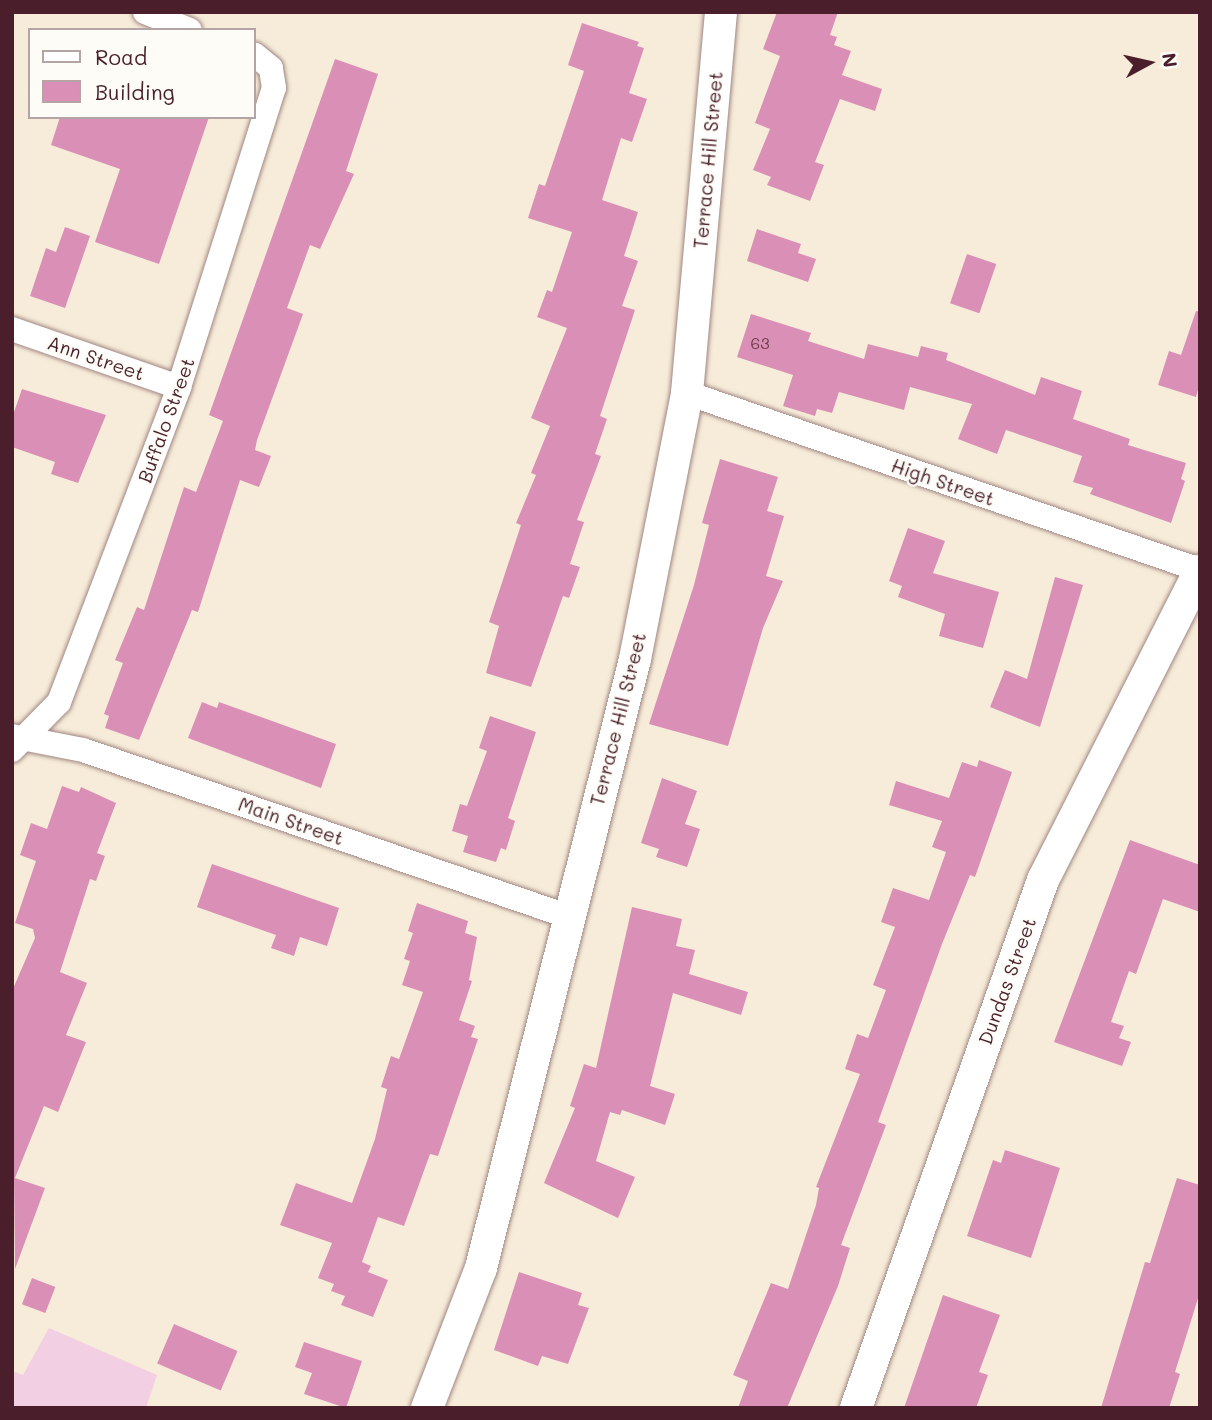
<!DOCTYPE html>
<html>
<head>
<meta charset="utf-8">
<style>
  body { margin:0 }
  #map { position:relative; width:1212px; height:1420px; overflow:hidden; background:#f7ecd9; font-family:Mali,sans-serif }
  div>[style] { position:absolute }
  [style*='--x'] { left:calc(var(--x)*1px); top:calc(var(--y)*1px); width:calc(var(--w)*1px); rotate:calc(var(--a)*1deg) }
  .built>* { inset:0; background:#f2cfe2 }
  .building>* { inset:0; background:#da90b6; transform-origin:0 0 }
  .roads { filter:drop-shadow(0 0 2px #a08682) drop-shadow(0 0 2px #a08682) }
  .minor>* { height:24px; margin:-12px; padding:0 12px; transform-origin:12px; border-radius:12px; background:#fff }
  .tertiary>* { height:32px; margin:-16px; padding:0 16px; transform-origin:16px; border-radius:16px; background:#fff }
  span { translate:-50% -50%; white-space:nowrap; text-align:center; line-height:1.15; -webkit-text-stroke:5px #fdfcf7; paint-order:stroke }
  .number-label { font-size:16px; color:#6e3b4e }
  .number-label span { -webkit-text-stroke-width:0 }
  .street-label { font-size:19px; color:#4a1f2b }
  .frame { position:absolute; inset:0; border:14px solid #4a1f2b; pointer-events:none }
  .legend { position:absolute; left:28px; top:28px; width:228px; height:91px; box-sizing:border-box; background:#fdfcf7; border:2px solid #b5a4a5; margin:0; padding:9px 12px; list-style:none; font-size:21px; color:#4a1f2b }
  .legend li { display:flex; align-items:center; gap:14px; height:35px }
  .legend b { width:35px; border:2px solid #b5a4a5 }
  .north { position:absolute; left:1114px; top:28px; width:70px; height:70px; -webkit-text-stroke:5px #fdfcf7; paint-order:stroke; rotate:82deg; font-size:19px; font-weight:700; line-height:28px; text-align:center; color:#4a1f2b }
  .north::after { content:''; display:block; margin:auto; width:24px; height:32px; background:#4a1f2b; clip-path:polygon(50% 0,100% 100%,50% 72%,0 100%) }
</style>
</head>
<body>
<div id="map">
  <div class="built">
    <div style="clip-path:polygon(49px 1328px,157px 1375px,146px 1408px,12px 1408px,12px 1371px,23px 1375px)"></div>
  </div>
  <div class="building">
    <div style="clip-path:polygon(777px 12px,838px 12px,830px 35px,837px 37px,834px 45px,851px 51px,842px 75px,882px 89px,875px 111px,840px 99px,815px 162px,824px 165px,810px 201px,767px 185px,771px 177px,753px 170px,770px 129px,755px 123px,780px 56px,763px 49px)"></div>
    <div style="clip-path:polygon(582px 23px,639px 42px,637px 46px,644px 48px,629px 93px,647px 99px,632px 142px,621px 138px,602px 200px,638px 212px,624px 256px,638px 261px,622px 306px,635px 310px,600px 416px,607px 419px,595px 454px,601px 456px,577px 520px,584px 522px,570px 564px,580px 567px,569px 598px,563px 596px,531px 687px,486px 673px,499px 626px,489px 622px,521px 525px,516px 523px,536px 475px,531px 473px,550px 426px,531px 418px,567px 328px,537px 317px,547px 290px,552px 292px,572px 232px,528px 218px,539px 184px,545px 186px,584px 71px,568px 65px)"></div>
    <div style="clip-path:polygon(335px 59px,378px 74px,346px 171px,354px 174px,320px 249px,310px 245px,287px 308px,303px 314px,257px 440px,255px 450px,271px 456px,259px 487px,240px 480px,198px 612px,192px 610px,139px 740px,105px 728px,109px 716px,104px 714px,123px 663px,115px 660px,137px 607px,144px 610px,184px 487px,196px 492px,223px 421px,209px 415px)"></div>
    <div style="clip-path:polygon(60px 117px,209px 117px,159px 264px,95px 242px,120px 169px,51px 145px)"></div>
    <div style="clip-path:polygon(65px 227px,90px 236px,65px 308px,30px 296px,46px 248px,56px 252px)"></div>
    <div style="clip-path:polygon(757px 229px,801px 244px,798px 253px,816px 259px,808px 282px,747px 261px)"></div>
    <div style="left:967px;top:254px;width:31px;height:52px;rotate:19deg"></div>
    <div style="clip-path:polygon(1196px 311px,1200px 312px,1200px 383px,1196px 397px,1158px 385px,1169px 351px,1181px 355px)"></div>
    <div style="clip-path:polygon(751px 314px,811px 333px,808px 341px,864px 359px,868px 344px,918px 357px,921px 346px,948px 353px,946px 360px,1035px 395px,1041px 377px,1082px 391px,1073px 419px,1130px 439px,1128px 445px,1186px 463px,1181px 479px,1185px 481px,1171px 523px,1090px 494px,1093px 488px,1073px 482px,1082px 456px,1006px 430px,997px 454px,958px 439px,972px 404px,910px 387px,904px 410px,839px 392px,832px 413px,817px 409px,815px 416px,783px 406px,793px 375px,737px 357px)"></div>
    <div style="clip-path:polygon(22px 389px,106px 415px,78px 483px,51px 474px,55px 462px,12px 447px,12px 418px)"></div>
    <div style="clip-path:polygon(720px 459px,778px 477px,767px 511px,784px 516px,766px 576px,783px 581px,763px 628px,728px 746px,649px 724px,694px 585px,709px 525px,702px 523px)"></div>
    <div style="clip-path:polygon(908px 528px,945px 541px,933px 573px,999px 592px,983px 648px,939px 636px,945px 614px,898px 597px,902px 586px,889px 581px)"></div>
    <div style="clip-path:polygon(1055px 577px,1083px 585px,1040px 727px,990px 707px,1005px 670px,1027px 679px)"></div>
    <div style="clip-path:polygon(202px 702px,217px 708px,219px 702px,336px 744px,321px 788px,188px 738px)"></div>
    <div style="clip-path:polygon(490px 716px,536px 732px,508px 818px,515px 821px,506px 850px,501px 848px,496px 862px,463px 852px,468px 836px,452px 831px,460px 804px,467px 806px,487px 751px,479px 748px)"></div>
    <div style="clip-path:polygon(979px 760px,1012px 772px,975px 877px,970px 875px,942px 944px,878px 1122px,886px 1125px,841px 1245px,850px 1248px,838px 1286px,787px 1408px,738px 1408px,748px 1381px,733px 1375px,771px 1283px,788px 1289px,816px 1205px,819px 1188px,816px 1187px,860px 1074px,845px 1069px,857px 1034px,868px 1038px,886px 990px,873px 985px,895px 927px,881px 922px,893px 888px,929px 900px,946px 852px,932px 847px,942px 821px,889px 805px,896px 781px,949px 798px,962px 762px,977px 767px)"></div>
    <div style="clip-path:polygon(662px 778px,697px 791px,685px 824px,700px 829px,687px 867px,656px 857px,659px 849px,641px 843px)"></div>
    <div style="clip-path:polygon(62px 786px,79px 792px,81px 787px,116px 803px,97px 853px,105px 856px,96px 881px,90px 879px,60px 972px,87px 983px,66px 1035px,86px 1042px,58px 1112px,44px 1106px,15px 1178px,45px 1188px,15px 1269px,12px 991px,35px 938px,33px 929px,15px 923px,36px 861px,20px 855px,31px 823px,47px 829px)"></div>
    <div style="clip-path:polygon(1130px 840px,1200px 865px,1200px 912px,1163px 899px,1136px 974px,1129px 971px,1111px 1022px,1124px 1026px,1119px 1038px,1131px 1042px,1122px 1066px,1054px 1042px)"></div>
    <div style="clip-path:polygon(212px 864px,339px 908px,327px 946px,300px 937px,294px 956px,271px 948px,276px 935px,197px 907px)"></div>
    <div style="clip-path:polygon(417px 903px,468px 921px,465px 933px,477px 937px,469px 980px,472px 981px,459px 1020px,475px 1026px,471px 1037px,478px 1039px,438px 1156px,430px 1154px,404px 1226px,378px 1217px,362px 1262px,371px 1266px,368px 1272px,388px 1280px,373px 1317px,341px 1305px,345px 1296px,331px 1291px,334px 1284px,318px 1278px,332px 1243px,280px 1225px,296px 1183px,352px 1203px,375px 1139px,387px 1089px,381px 1087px,391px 1056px,399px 1059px,423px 992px,402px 985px,410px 961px,404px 959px,413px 933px,408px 931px)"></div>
    <div style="clip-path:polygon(632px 907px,682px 919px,676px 946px,695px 950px,689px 974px,748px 992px,741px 1015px,673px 993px,650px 1086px,675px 1094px,665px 1125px,622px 1110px,620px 1115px,610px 1112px,596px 1161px,635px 1177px,618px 1218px,544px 1183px,575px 1108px,570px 1106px,584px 1064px,596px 1068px)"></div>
    <div style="clip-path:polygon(1005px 1150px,1060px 1168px,1031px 1258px,967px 1236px,993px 1160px,1001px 1163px)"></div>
    <div style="clip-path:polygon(1177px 1178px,1200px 1185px,1200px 1292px,1175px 1372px,1180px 1374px,1169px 1408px,1101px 1408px,1145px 1262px,1150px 1263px)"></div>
    <div style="clip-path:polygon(519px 1272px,582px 1293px,578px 1305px,589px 1308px,568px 1364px,542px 1356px,538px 1366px,494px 1350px)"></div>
    <div style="left:32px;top:1278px;width:25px;height:28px;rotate:21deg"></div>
    <div style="clip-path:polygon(943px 1295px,1000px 1315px,979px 1372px,988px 1375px,976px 1408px,904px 1408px)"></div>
    <div style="left:174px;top:1324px;width:69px;height:43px;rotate:23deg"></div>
    <div style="clip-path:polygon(304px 1342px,362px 1361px,346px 1408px,304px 1394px,312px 1373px,295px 1367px)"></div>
  </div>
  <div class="roads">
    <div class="minor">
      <div style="--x:145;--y:12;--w:48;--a:21.8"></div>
      <div style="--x:12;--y:329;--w:177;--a:19.2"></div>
      <div style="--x:687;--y:393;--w:543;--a:19.04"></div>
      <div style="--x:12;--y:736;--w:72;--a:11.2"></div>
      <div style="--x:83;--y:750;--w:512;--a:18.93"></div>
      <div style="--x:12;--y:750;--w:67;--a:-45.6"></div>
      <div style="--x:59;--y:702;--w:337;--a:-69.1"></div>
      <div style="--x:179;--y:387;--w:314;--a:-72.4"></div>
      <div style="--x:274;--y:88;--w:20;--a:-99"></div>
      <div style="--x:271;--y:68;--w:22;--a:-141"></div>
    </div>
    <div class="tertiary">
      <div style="--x:427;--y:1408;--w:150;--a:-68.9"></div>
      <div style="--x:481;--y:1268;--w:628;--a:-75.81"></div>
      <div style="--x:635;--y:659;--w:271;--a:-78.9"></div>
      <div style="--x:687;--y:393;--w:383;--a:-84.9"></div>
      <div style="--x:856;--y:1408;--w:560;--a:-70.5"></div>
      <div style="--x:1043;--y:880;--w:347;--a:-63.1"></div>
    </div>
  </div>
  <div class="number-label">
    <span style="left:760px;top:343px">63</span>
  </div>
  <div class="street-label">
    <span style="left:708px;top:160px;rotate:-85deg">Terrace Hill Street</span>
    <span style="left:96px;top:358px;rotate:19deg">Ann Street</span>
    <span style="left:166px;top:420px;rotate:-70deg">Buffalo Street</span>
    <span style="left:943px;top:482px;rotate:19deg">High Street</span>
    <span style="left:618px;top:719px;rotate:-76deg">Terrace Hill Street</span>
    <span style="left:291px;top:821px;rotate:19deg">Main Street</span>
    <span style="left:1007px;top:981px;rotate:-70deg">Dundas Street</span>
  </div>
  <div class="frame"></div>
  <ul class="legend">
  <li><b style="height:9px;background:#fff"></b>Road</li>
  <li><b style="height:19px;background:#da90b6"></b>Building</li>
  </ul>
  <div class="north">N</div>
</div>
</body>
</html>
